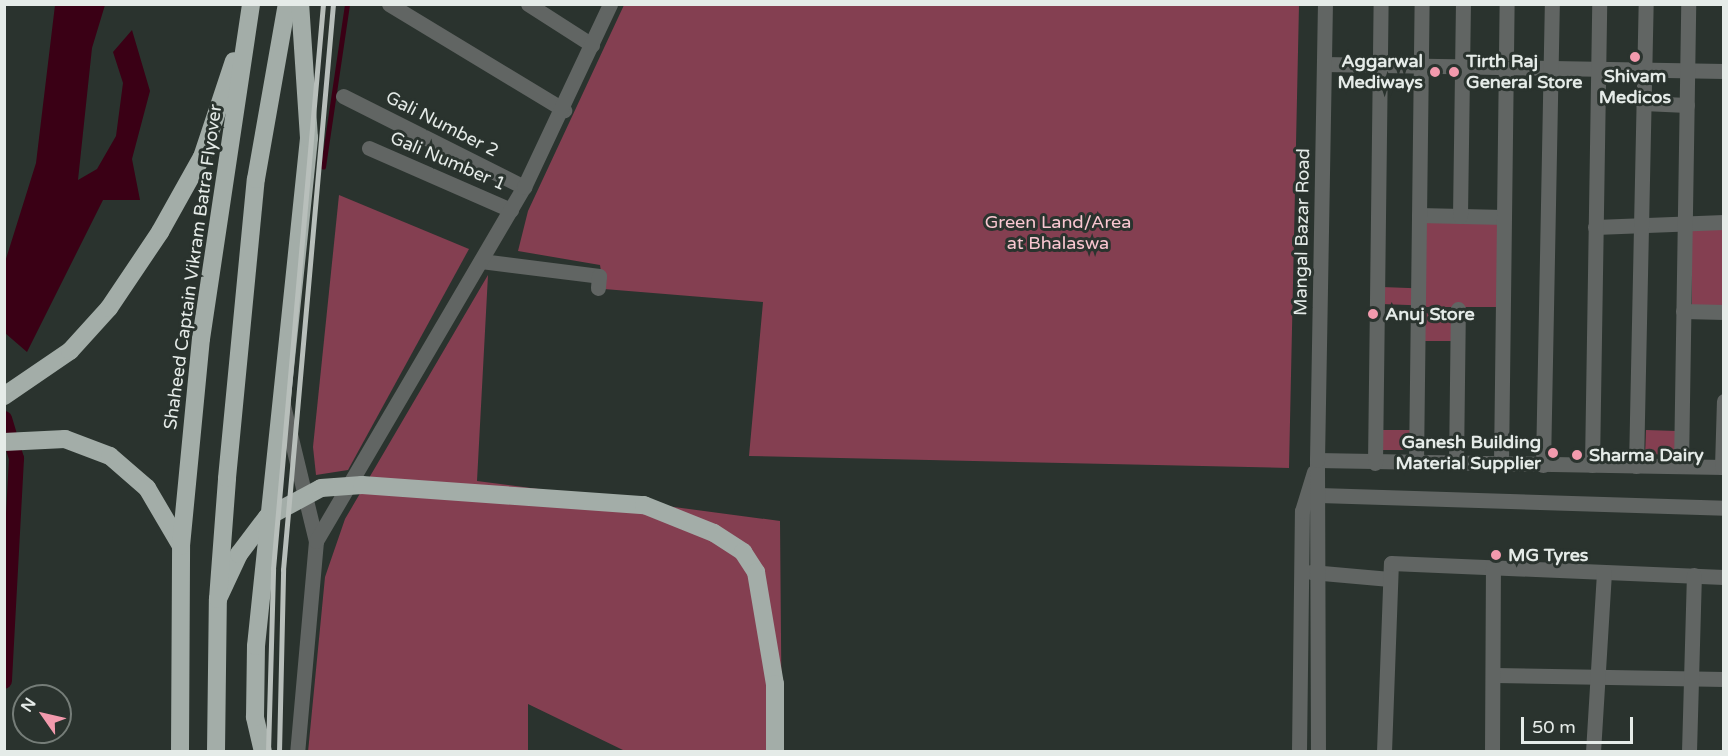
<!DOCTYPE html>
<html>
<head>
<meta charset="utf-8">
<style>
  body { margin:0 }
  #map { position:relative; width:1728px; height:756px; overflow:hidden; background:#2a332e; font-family:"Varela Round",sans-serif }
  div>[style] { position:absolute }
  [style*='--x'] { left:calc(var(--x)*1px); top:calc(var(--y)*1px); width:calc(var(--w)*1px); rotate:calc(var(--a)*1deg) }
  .green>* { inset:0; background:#843f51; transform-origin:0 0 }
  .water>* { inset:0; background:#3a0015 }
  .stream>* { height:4.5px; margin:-2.25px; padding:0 2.25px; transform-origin:2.25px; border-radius:2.25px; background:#3a0015 }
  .canal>* { height:15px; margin:-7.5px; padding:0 7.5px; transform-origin:7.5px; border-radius:7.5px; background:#3a0015 }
  .minor>* { height:15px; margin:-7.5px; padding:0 7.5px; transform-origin:7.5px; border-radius:7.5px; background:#616563 }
  .highway>* { height:18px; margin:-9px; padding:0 9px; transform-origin:9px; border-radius:9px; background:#a3ada8 }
  .rail>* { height:4.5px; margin:-2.25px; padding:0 2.25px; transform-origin:2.25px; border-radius:2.25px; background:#b8bfbb }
  .dots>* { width:16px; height:16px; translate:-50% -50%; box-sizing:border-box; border:3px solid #2a332e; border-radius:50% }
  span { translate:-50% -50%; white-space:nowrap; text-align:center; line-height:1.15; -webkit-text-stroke:6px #2a332e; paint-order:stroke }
  .poi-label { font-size:18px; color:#e5ebe8; font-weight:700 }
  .right { translate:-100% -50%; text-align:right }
  .left { translate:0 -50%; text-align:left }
  .street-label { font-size:18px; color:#e5ebe8 }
  .park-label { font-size:18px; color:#f9c7d1 }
  .frame { position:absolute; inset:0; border:6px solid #e5ebe8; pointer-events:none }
  .north { position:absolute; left:12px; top:684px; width:60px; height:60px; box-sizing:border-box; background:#2a332e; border:2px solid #757d78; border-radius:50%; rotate:304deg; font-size:16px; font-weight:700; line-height:24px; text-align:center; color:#e5ebe8 }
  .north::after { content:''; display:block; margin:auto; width:21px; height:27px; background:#f29aad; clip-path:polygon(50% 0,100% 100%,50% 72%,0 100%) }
  .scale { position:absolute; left:1521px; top:717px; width:112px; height:27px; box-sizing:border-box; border:3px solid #e5ebe8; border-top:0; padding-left:8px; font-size:18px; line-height:21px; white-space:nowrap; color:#e5ebe8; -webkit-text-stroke:4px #2a332e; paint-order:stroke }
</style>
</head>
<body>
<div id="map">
  <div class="green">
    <div style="clip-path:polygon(624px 5px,1299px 5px,1289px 468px,749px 456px,763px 302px,604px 289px,600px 265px,518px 251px,528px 211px)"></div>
    <div style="clip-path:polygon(339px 195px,469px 249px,348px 470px,316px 475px,313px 447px)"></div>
    <div style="left:1425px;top:221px;width:74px;height:86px"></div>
    <div style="left:1692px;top:226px;width:31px;height:80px"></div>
    <div style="clip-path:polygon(488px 275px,477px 481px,780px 521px,782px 751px,625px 751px,528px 704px,528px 751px,308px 752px,325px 577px,345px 519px)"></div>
    <div style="left:1382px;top:287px;width:33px;height:17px;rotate:2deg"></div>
    <div style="left:1424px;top:313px;width:30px;height:28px"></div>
    <div style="left:1382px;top:430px;width:31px;height:20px"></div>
    <div style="left:1646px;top:430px;width:31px;height:24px;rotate:2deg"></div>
  </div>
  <div class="water">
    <div style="clip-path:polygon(55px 5px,105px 5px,92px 48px,78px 180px,97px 169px,116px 136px,123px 83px,113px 52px,132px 30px,150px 91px,132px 159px,140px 200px,103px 200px,27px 352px,5px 333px,5px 262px,36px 163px)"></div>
  </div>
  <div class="stream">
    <div style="--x:323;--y:167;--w:165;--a:-81.6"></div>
  </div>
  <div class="canal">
    <div style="--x:4;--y:418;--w:42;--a:73.3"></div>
    <div style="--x:16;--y:458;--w:223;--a:93.1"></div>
  </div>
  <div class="minor">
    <div style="--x:389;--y:4;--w:205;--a:31.2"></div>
    <div style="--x:528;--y:4;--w:76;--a:32.6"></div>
    <div style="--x:1324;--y:64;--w:400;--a:1"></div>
    <div style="--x:343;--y:96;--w:203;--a:26.7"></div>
    <div style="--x:1643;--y:103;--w:44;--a:2.6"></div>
    <div style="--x:369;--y:148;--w:155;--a:23.6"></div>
    <div style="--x:1419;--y:215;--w:85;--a:1.3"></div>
    <div style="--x:1460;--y:216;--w:212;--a:-89.2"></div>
    <div style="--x:1595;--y:227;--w:129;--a:-2.2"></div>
    <div style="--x:481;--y:261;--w:119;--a:7.2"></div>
    <div style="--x:599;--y:276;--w:12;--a:95"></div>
    <div style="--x:1683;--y:311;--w:41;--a:1.4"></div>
    <div style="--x:283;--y:405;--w:140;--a:76.4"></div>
    <div style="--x:316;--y:541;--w:212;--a:95.1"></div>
    <div style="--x:1317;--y:460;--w:407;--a:1"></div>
    <div style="--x:1375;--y:463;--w:459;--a:-89.3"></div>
    <div style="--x:1416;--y:463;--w:459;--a:-89.3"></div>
    <div style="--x:1456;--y:464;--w:155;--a:-89.3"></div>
    <div style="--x:1501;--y:464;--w:460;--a:-89.3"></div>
    <div style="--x:1543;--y:465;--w:461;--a:-88.9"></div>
    <div style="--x:1592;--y:465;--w:461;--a:-89.1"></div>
    <div style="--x:1636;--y:466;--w:462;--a:-88.8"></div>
    <div style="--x:1681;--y:466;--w:462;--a:-89.1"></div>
    <div style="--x:1722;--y:467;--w:66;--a:-88.3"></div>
    <div style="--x:1319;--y:495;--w:405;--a:1.8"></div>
    <div style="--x:316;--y:541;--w:411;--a:-59.6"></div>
    <div style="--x:524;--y:187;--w:202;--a:-64.8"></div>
    <div style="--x:1311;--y:572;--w:79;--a:5.1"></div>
    <div style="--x:1495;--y:675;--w:229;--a:1"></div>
    <div style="--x:1299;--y:752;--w:241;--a:-89.3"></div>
    <div style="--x:1302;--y:511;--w:41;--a:-72.9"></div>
    <div style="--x:1318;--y:752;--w:292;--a:-90.2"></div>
    <div style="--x:1317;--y:460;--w:456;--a:-89"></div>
    <div style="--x:1384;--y:752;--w:189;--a:-87.9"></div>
    <div style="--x:1391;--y:563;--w:333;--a:2.4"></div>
    <div style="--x:1492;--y:752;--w:185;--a:-89.7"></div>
    <div style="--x:1593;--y:752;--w:180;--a:-86.5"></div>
    <div style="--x:1689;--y:752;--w:177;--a:-88.4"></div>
  </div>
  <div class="highway">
    <div style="--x:4;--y:396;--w:80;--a:-34.3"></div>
    <div style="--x:70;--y:351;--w:58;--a:-47.8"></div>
    <div style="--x:109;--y:308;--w:92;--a:-56.1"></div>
    <div style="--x:160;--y:232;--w:86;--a:-60.8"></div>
    <div style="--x:202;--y:157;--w:101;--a:-71.6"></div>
    <div style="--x:4;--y:442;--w:61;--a:-2.8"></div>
    <div style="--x:65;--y:439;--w:48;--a:20.7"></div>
    <div style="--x:110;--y:456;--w:49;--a:40.9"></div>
    <div style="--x:147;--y:488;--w:67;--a:59.6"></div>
    <div style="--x:218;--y:599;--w:50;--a:-65"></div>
    <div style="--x:239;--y:554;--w:46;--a:-52.9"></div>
    <div style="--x:267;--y:517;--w:61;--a:-28.2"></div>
    <div style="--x:321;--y:488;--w:41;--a:-4.2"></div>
    <div style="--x:362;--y:485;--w:283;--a:4.1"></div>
    <div style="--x:644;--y:505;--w:75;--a:21.8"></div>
    <div style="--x:714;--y:533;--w:35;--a:33"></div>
    <div style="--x:743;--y:552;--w:24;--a:57"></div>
    <div style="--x:756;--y:572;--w:114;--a:80.4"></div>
    <div style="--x:775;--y:684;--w:68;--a:90"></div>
    <div style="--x:180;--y:752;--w:206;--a:-89.7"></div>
    <div style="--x:181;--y:546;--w:208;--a:-84.5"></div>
    <div style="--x:201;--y:339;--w:339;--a:-81.5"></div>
    <div style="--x:216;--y:752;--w:153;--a:-89.3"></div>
    <div style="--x:218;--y:599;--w:121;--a:-85.7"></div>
    <div style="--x:227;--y:478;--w:300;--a:-84.5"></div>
    <div style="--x:256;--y:179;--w:178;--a:-80"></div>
    <div style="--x:263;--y:752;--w:36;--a:-103"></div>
    <div style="--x:255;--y:717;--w:71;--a:-89.2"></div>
    <div style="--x:256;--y:646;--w:511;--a:-84.04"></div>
    <div style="--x:309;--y:138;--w:134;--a:-93.8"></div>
  </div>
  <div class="rail">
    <div style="--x:268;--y:752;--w:183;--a:-88.4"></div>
    <div style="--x:273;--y:569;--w:567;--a:-84.94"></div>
    <div style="--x:279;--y:752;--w:182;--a:-88.7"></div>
    <div style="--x:283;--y:570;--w:568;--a:-84.95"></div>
  </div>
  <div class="dots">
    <div style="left:1635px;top:57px;background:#f29aad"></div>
    <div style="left:1435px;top:72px;background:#f29aad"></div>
    <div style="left:1454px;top:72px;background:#f29aad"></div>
    <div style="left:1373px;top:314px;background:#f29aad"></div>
    <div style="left:1553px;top:453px;background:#f29aad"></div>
    <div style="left:1577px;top:455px;background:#f29aad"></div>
    <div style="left:1496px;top:555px;background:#f29aad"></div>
  </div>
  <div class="poi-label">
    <span class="right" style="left:1423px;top:72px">Aggarwal<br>Mediways</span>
    <span class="left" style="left:1466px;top:72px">Tirth Raj<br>General Store</span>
    <span style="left:1635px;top:87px">Shivam<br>Medicos</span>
    <span class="left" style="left:1385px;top:314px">Anuj Store</span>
    <span class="right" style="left:1541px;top:453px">Ganesh Building<br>Material Supplier</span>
    <span class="left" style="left:1589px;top:455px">Sharma Dairy</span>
    <span class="left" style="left:1508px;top:555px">MG Tyres</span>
  </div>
  <div class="street-label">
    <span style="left:442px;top:124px;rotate:27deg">Gali Number 2</span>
    <span style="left:448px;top:161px;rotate:23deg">Gali Number 1</span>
    <span style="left:1302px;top:232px;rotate:-89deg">Mangal Bazar Road</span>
    <span style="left:193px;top:267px;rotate:-82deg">Shaheed Captain Vikram Batra Flyover</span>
  </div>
  <div class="park-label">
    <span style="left:1058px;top:233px">Green Land/Area<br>at Bhalaswa</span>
  </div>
  <div class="frame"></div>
  <div class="north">N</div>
  <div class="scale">50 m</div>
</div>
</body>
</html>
